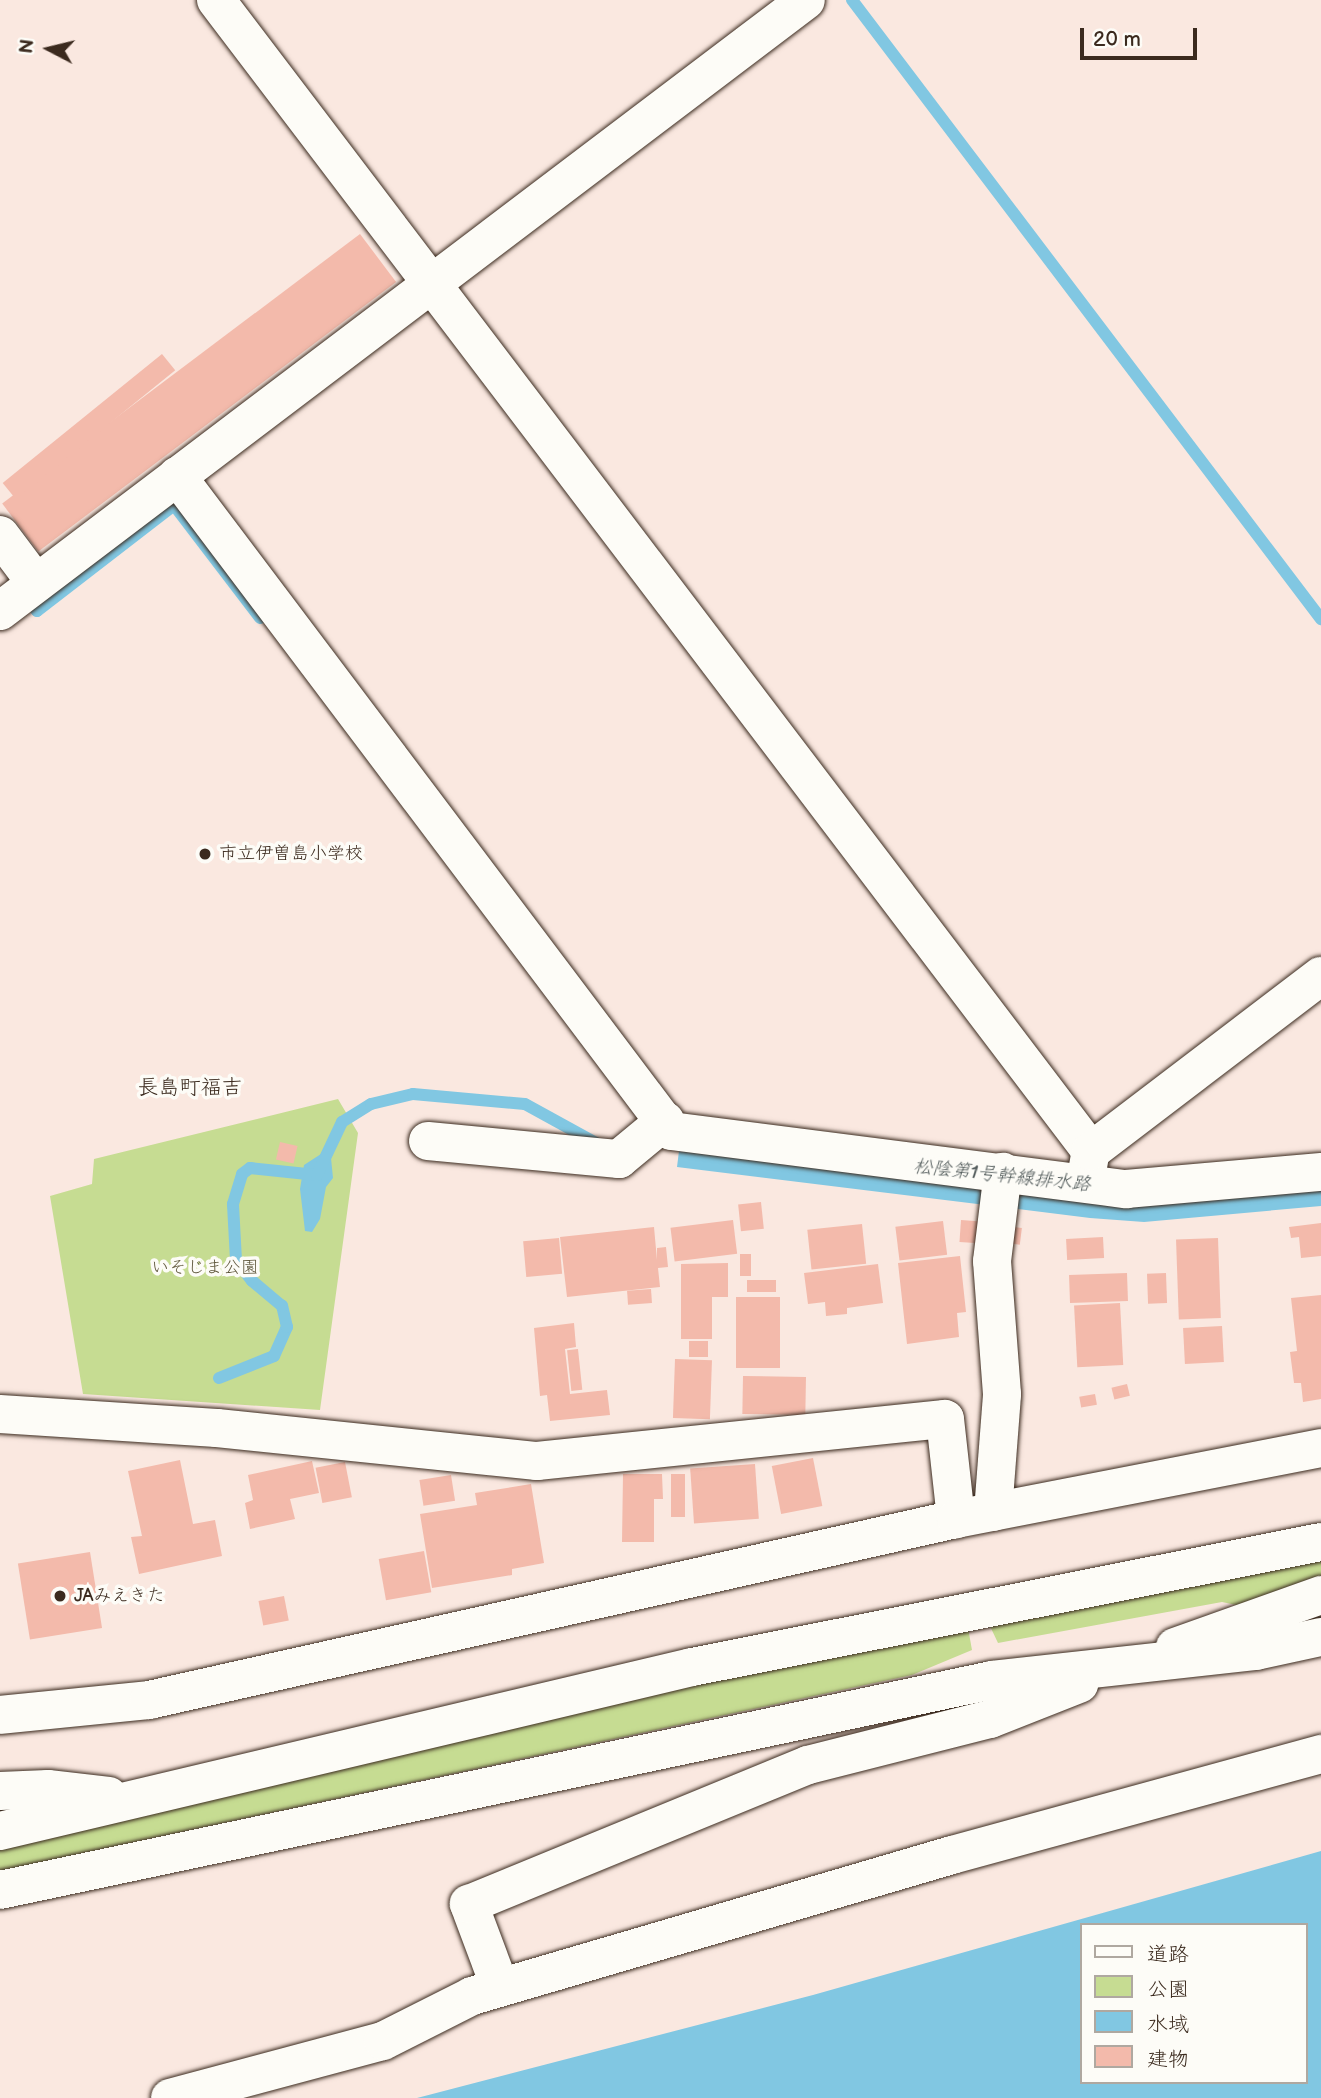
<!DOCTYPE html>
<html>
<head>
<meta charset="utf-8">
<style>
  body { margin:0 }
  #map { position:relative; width:1321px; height:2098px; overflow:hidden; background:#fae8e0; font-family:"Balsamiq Sans","Klee One",sans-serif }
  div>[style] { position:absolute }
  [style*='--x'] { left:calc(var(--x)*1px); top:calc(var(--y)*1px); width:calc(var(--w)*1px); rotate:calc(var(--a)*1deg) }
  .green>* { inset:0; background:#c6dc92 }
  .water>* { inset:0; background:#81c7e2 }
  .stream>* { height:12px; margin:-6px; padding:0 6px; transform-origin:6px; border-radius:6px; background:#81c7e2 }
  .building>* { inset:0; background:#f3baab; transform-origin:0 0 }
  .roads { filter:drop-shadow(0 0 2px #3b2a1e) drop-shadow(0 0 2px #3b2a1e) }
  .minor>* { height:38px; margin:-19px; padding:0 19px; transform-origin:19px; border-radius:19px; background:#fdfcf7 }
  .dots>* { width:19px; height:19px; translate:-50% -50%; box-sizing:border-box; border:4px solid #fdfcf7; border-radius:50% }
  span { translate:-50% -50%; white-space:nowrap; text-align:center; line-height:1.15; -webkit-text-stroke:7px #fdfcf7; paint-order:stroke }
  .poi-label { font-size:18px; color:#3b2a1e }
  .left { translate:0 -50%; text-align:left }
  .park-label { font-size:18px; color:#5e563b }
  .water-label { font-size:19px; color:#505959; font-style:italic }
  .quarter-label { font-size:21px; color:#3b2a1e }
  .legend { position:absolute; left:1080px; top:1923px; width:228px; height:161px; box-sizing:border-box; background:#fdfcf7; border:2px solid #afa8a0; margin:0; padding:9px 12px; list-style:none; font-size:21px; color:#3b2a1e }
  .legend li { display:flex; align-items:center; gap:14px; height:35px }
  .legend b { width:35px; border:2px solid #afa8a0 }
  .north { position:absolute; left:14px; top:14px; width:70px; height:70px; -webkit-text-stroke:5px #fdfcf7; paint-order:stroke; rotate:277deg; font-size:19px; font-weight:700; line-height:28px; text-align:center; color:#3b2a1e }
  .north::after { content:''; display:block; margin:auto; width:24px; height:32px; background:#3b2a1e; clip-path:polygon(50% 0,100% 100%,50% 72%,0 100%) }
  .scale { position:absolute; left:1080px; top:28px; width:117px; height:32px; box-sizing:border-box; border:4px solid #3b2a1e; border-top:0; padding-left:9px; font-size:21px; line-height:24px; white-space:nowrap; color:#3b2a1e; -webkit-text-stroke:5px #fdfcf7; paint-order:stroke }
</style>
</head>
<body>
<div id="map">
  <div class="green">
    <div style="clip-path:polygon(338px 1099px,358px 1133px,320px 1410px,83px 1394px,50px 1196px,92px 1184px,94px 1159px)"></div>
    <div style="clip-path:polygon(1321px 1561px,1321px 1581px,1241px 1606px,1222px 1602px,998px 1643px,989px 1624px)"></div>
    <div style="clip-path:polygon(968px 1628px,972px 1650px,912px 1675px,0 1871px,0 1843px,648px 1695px)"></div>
  </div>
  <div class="water">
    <div style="clip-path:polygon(679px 1151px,1321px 1189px,1321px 1206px,1144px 1222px,1090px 1218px,677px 1167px)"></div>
    <div style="clip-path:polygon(321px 1154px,331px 1158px,333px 1178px,326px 1187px,320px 1219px,312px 1232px,305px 1231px,300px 1189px,304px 1165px)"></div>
    <div style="clip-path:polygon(evenodd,1321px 1851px,1321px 2098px,417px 2098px,813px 1995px,1321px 1851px,1081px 1925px,1305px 1925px,1305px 2082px,1081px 2082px,1081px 1925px)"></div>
  </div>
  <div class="stream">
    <div style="--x:852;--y:0;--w:777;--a:52.85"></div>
    <div style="--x:31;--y:603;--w:10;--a:53"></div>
    <div style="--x:37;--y:611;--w:173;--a:-37.7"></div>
    <div style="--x:174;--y:505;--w:142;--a:52.7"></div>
    <div style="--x:219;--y:1378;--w:59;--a:-21.8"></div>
    <div style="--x:274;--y:1356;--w:32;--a:-66"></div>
    <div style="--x:287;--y:1327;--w:22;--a:-103"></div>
    <div style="--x:282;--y:1306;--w:39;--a:-140"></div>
    <div style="--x:252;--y:1281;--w:26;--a:-127"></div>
    <div style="--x:236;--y:1260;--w:56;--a:-93.1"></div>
    <div style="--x:233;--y:1204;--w:31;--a:-73"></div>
    <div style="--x:242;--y:1174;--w:10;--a:-37"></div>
    <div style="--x:250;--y:1168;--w:67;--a:6"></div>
    <div style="--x:317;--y:1175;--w:59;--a:-64.7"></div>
    <div style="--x:342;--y:1122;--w:34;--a:-32"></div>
    <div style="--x:371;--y:1104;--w:43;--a:-13.4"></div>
    <div style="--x:413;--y:1094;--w:112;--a:5.1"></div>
    <div style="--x:525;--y:1104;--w:81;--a:28.8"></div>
  </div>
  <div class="building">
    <div style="left:360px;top:234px;width:60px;height:448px;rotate:53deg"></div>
    <div style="left:162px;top:354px;width:21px;height:205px;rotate:51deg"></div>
    <div style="left:280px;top:1142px;width:18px;height:18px;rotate:13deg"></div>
    <div style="left:761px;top:1202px;width:27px;height:23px;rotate:84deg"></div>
    <div style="left:733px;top:1220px;width:34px;height:63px;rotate:83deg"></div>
    <div style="left:961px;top:1220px;width:27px;height:22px;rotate:4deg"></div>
    <div style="left:943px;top:1221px;width:34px;height:48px;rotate:83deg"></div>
    <div style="clip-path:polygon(1321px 1223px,1321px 1256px,1301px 1258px,1299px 1237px,1291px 1238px,1289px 1227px)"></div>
    <div style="left:862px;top:1224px;width:40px;height:55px;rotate:84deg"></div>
    <div style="left:1006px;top:1226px;width:16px;height:17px;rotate:7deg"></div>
    <div style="clip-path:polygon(654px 1227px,657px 1260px,657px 1248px,666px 1247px,668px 1267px,658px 1268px,660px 1287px,567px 1297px,560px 1237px)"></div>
    <div style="left:1103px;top:1237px;width:21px;height:37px;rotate:87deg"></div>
    <div style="left:559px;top:1238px;width:36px;height:36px;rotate:85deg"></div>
    <div style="left:1218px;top:1238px;width:80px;height:42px;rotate:88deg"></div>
    <div style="left:751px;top:1254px;width:22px;height:11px;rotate:90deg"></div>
    <div style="clip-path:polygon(960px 1256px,966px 1312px,957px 1313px,959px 1337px,907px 1344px,898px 1263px)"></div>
    <div style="clip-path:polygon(728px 1263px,728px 1297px,712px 1297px,712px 1339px,681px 1339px,681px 1264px)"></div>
    <div style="clip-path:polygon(878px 1264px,883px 1303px,847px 1308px,847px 1314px,826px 1316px,825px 1302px,808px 1304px,804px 1273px)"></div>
    <div style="left:1127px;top:1273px;width:28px;height:58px;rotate:88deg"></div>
    <div style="left:1166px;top:1273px;width:30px;height:19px;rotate:88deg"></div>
    <div style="left:747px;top:1280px;width:29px;height:12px"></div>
    <div style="left:651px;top:1289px;width:14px;height:24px;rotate:86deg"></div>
    <div style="clip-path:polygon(1321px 1295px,1321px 1399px,1303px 1402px,1301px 1383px,1294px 1383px,1290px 1352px,1297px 1351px,1291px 1298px)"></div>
    <div style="left:736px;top:1297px;width:44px;height:71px"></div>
    <div style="left:1120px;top:1303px;width:62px;height:46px;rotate:87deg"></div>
    <div style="clip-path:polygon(574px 1323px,576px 1347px,565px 1349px,570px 1394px,607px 1390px,610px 1415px,550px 1421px,547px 1395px,540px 1396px,534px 1328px)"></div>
    <div style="left:1222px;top:1326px;width:36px;height:39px;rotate:87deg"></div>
    <div style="left:689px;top:1341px;width:19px;height:16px"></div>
    <div style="left:578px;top:1349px;width:41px;height:11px;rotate:84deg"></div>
    <div style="left:675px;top:1359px;width:37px;height:59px;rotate:2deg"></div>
    <div style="left:743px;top:1376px;width:63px;height:38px;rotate:1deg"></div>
    <div style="left:1127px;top:1384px;width:12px;height:16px;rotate:76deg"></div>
    <div style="left:1095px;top:1394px;width:11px;height:16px;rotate:80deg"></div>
    <div style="left:813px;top:1458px;width:49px;height:42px;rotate:79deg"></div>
    <div style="clip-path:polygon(180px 1460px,193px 1524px,215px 1520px,222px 1556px,139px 1574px,131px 1537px,142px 1536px,128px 1471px)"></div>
    <div style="clip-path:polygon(312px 1461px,319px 1493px,290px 1499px,295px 1519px,250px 1529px,245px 1503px,253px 1500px,248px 1475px)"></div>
    <div style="left:345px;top:1462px;width:36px;height:30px;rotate:79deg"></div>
    <div style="left:755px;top:1464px;width:55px;height:65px;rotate:86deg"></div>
    <div style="clip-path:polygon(623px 1474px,662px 1474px,663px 1499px,654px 1499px,654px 1542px,622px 1542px)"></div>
    <div style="left:671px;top:1474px;width:14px;height:43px"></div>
    <div style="left:451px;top:1475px;width:26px;height:32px;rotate:81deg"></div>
    <div style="clip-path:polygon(531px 1484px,544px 1563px,512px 1569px,512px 1575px,432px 1588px,420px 1514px,477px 1505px,475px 1493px)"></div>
    <div style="left:424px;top:1551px;width:42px;height:46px;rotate:80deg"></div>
    <div style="left:90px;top:1552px;width:77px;height:73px;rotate:81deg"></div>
    <div style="left:284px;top:1596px;width:25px;height:26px;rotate:79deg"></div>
  </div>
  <div class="roads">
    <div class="minor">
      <div style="--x:216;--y:0;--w:1446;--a:52.76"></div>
      <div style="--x:177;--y:476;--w:820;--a:52.98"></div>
      <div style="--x:671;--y:1131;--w:459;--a:7.3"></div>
      <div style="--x:1126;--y:1189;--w:196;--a:-5"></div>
      <div style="--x:0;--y:535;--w:60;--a:53.1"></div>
      <div style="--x:0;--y:611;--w:1011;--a:-37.16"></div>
      <div style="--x:428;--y:1141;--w:192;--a:5.4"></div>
      <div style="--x:619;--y:1159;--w:60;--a:-39.6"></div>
      <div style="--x:1086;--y:1178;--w:27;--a:-80"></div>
      <div style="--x:1091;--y:1151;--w:289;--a:-37.3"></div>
      <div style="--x:0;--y:1414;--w:217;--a:3.7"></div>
      <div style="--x:217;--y:1428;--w:322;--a:5.9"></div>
      <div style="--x:537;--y:1461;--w:410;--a:-5.9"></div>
      <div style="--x:945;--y:1419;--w:101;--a:83.7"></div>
      <div style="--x:993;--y:1512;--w:118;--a:-85.6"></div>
      <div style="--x:1002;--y:1394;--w:133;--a:-94.3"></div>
      <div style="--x:992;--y:1261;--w:90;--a:-83"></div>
      <div style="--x:1175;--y:1647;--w:155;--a:-19.6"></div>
      <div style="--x:0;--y:1715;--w:150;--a:-5.7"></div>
      <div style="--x:149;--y:1700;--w:827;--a:-12.64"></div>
      <div style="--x:956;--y:1519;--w:372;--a:-11"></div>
      <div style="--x:0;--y:1791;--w:48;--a:-2.4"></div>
      <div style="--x:48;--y:1789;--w:61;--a:6.5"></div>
      <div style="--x:0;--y:1831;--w:711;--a:-13.33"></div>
      <div style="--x:692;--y:1667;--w:641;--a:-11.24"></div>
      <div style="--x:0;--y:1890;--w:1014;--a:-11.95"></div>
      <div style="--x:992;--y:1680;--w:266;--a:-6.3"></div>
      <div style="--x:1256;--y:1651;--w:66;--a:-12.2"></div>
      <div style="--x:500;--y:1987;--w:89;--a:-110.5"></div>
      <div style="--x:469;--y:1904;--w:366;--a:-22.3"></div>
      <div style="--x:808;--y:1765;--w:188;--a:-14.2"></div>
      <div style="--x:990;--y:1719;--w:96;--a:-21.5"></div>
      <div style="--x:170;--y:2098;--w:220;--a:-15"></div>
      <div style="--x:383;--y:2041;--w:100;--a:-26.8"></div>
      <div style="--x:472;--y:1996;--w:500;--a:-16.37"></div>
      <div style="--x:952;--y:1855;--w:383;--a:-15.3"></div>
    </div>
  </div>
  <div class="dots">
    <div style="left:205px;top:854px;background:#3b2a1e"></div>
    <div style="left:60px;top:1596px;background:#3b2a1e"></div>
  </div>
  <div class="poi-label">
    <span class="left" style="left:219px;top:854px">市立伊曽島小学校</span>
    <span class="left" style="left:74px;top:1596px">JAみえきた</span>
  </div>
  <div class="park-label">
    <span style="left:205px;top:1268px">いそじま公園</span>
  </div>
  <div class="water-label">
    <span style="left:1002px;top:1176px;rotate:6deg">松陰第1号幹線排水路</span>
  </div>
  <div class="quarter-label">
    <span style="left:190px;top:1088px">長島町福吉</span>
  </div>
  <ul class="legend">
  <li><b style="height:9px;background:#fdfcf7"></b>道路</li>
  <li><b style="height:19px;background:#c6dc92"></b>公園</li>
  <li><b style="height:19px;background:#81c7e2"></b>水域</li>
  <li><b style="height:19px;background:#f3baab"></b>建物</li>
  </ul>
  <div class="north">N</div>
  <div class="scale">20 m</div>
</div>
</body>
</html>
